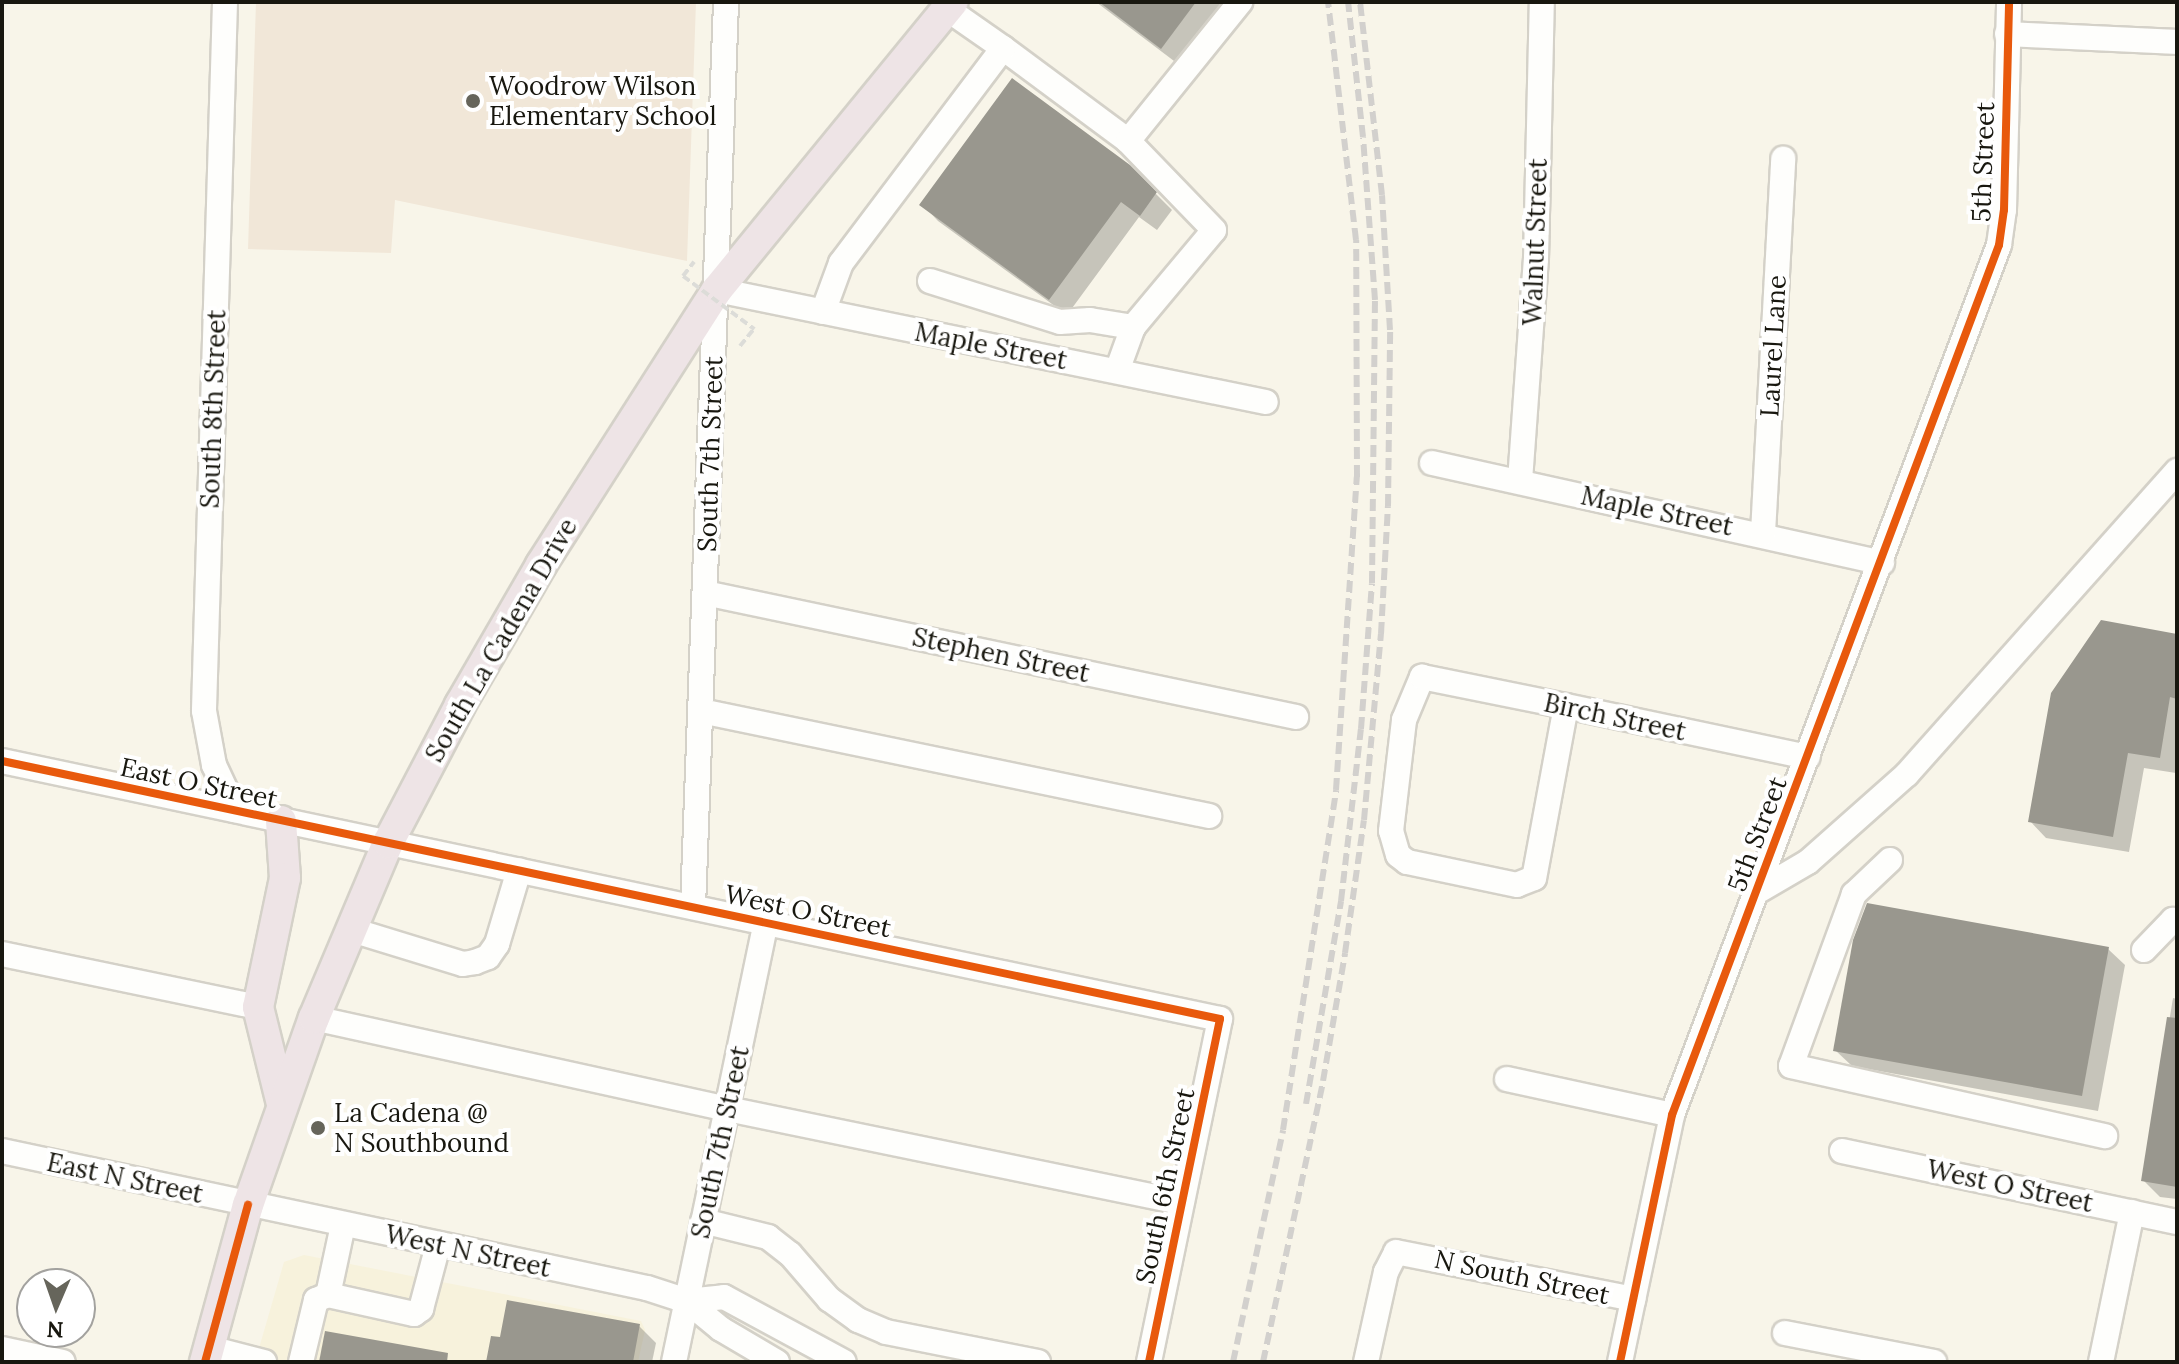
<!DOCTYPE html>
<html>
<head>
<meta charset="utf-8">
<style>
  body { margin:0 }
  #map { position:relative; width:2179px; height:1364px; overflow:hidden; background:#f8f5e9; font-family:Lora,serif }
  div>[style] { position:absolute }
  .built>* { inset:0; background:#f7f2dc }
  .education>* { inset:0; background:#f1e7d8 }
  .shadow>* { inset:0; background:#0003 }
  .building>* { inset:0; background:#99978e }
  .path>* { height:4px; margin-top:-2px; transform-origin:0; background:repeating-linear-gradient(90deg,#dcdcd8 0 8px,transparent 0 12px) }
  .roads { filter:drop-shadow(2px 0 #d4d1c8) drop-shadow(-2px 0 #d4d1c8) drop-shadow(0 2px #d4d1c8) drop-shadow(0 -2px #d4d1c8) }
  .minor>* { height:24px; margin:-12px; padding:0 12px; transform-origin:12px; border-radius:12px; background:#fefefc }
  .major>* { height:30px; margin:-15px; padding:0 15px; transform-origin:15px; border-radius:15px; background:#eee4e6 }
  .rail>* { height:6px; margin-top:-3px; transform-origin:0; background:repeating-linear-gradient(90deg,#d2d0cd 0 12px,transparent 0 18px) }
  .path-bridge>* { height:4px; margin-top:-2px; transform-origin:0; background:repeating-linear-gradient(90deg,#dcdcd8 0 8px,transparent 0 12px) }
  .cycleway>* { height:8px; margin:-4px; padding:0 4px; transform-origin:4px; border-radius:4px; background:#e8590c }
  .dots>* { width:22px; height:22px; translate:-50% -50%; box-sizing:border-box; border:4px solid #fff; border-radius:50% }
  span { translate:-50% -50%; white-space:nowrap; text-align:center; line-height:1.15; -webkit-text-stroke:8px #fff; paint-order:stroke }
  .poi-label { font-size:26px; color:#18170f }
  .left { translate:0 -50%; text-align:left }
  .street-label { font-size:26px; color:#18170f }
  .frame { position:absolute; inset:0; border:4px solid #18170f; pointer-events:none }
  .north { position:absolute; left:16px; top:1268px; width:80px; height:80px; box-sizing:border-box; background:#fff; border:2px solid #a3a29f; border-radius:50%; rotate:182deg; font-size:22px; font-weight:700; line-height:32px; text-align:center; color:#18170f }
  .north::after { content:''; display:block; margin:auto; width:28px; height:36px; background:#66655b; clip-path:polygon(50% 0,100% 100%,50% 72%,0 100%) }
</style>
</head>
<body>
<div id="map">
  <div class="built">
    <i style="clip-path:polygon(304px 1255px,641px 1321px,645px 1330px,638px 1362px,255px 1362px,284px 1262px)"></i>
  </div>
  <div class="education">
    <i style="clip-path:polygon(256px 2px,696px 2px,687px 261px,395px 200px,391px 253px,248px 249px)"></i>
  </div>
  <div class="shadow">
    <i style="clip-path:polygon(1096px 2px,1225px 2px,1178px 64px)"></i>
    <i style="clip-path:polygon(1129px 167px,1172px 210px,1157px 230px,1139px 217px,1067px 315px,938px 221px,922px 204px)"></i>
    <i style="clip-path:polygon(2177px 636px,2176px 773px,2144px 768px,2129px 852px,2046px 838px,2030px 821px)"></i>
    <i style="clip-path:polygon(2108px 949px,2125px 965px,2098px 1111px,1852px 1066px,1835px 1050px)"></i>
    <i style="clip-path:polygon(2173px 998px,2177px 999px,2177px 1199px,2160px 1197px,2143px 1180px)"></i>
    <i style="clip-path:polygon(639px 1326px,656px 1343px,652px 1362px,488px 1362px)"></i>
  </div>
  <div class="building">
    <i style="clip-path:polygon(1099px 2px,1196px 2px,1161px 49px)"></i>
    <i style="clip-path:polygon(1012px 78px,1130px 165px,1157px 192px,1140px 216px,1121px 202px,1049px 300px,919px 205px)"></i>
    <i style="clip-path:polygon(2101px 620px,2177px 634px,2177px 699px,2170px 697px,2160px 758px,2128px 753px,2113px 837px,2028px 822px,2051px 693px)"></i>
    <i style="clip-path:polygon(1867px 903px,2109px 947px,2082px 1096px,1833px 1051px,1853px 940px)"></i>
    <i style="clip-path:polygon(2167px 1017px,2177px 1018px,2177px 1187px,2141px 1181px)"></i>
    <i style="clip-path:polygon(507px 1300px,640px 1324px,633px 1362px,486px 1362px,491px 1336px,500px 1337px)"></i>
    <i style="clip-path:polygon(325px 1331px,448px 1353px,447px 1362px,319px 1362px)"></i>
  </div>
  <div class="path">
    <i style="left:683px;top:276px;width:18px;rotate:-52deg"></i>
    <i style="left:740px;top:346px;width:22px;rotate:-51deg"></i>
  </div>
  <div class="roads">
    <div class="minor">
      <i style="left:225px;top:2px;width:709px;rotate:91.7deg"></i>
      <i style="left:204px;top:711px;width:55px;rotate:79.5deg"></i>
      <i style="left:214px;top:765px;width:50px;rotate:65deg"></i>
      <i style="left:2007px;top:34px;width:170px;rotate:2.7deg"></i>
      <i style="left:1003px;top:48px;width:156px;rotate:36.6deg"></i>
      <i style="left:930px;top:281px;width:136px;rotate:17.5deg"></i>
      <i style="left:1060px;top:322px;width:30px;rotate:-4deg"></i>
      <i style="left:1090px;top:320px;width:44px;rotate:9.2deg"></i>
      <i style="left:717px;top:290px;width:560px;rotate:11.53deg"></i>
      <i style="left:823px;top:312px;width:52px;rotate:-69.8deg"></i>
      <i style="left:841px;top:263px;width:269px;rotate:-53deg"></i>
      <i style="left:1003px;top:48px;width:68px;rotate:-145.1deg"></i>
      <i style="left:1117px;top:371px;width:47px;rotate:-70deg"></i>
      <i style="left:1133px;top:327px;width:126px;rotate:-50.1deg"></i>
      <i style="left:1214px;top:230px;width:124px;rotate:-134deg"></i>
      <i style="left:1128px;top:141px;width:179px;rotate:-51.1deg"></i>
      <i style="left:1432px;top:463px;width:461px;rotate:12.5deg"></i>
      <i style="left:1520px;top:481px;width:223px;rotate:-85.9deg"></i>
      <i style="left:1536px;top:259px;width:257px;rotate:-88.7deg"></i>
      <i style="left:1763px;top:533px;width:375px;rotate:-86.9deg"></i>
      <i style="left:705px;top:593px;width:604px;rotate:11.85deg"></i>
      <i style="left:1566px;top:706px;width:175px;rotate:100.5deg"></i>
      <i style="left:1534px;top:878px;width:18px;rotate:158deg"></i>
      <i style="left:1517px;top:885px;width:112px;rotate:-168.2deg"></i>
      <i style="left:1407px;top:862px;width:11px;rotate:-142deg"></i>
      <i style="left:1398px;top:855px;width:25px;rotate:-106deg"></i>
      <i style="left:1391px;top:831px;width:112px;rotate:-83.3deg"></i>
      <i style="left:1404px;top:720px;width:47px;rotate:-67.3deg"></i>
      <i style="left:1422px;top:677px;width:147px;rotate:11.4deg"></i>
      <i style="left:1566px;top:706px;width:247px;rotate:11.9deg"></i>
      <i style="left:701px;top:711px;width:519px;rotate:11.68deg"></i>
      <i style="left:2px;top:761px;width:1245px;rotate:11.96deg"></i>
      <i style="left:1220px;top:1019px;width:350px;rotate:101.7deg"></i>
      <i style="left:1890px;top:860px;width:50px;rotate:136.6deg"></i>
      <i style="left:1854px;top:894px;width:183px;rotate:110.1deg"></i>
      <i style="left:1791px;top:1066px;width:322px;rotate:12.6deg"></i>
      <i style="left:1755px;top:893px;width:61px;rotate:-30.3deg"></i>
      <i style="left:1808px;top:862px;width:132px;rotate:-41.6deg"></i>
      <i style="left:1907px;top:774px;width:406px;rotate:-48.3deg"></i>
      <i style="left:693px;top:907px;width:906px;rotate:-87.91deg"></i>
      <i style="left:352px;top:930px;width:116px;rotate:17deg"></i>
      <i style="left:463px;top:964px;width:12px;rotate:-9deg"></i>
      <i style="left:475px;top:962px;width:14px;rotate:-21deg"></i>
      <i style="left:488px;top:957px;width:16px;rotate:-55deg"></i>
      <i style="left:497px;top:944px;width:77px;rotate:-73.4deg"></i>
      <i style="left:2144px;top:950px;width:42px;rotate:-46deg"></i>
      <i style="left:2173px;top:920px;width:4px"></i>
      <i style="left:2px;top:954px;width:261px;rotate:11.7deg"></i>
      <i style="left:314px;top:1018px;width:423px;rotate:12.4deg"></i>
      <i style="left:727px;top:1109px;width:464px;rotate:11.6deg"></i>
      <i style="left:1507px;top:1079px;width:169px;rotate:12.3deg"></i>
      <i style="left:2px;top:1151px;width:659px;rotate:11.99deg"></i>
      <i style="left:647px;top:1288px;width:42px;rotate:18deg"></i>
      <i style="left:687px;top:1301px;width:44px;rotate:39.5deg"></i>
      <i style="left:721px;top:1329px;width:65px;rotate:30.5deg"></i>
      <i style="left:1842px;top:1151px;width:342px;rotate:12deg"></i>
      <i style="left:703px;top:1221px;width:67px;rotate:13.8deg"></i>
      <i style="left:768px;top:1237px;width:28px;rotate:38deg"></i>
      <i style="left:790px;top:1254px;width:60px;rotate:49.1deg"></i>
      <i style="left:829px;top:1299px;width:36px;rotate:36deg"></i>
      <i style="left:858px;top:1320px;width:30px;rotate:23deg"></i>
      <i style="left:886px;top:1332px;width:155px;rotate:11.2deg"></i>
      <i style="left:328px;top:1295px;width:72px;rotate:-77.9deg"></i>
      <i style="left:687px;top:1301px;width:37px;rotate:-6deg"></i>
      <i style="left:724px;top:1297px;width:136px;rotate:28.4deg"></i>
      <i style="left:1785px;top:1333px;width:152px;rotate:11deg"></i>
      <i style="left:209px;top:1348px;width:57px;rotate:14.3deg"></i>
      <i style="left:2px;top:1349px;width:62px;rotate:12deg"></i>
      <i style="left:301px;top:1362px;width:64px;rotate:-76.4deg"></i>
      <i style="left:316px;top:1300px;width:13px;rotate:-23deg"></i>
      <i style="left:328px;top:1295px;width:88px;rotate:12.5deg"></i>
      <i style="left:414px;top:1314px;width:9px;rotate:-36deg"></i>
      <i style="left:421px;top:1309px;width:66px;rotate:-75.1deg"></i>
      <i style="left:674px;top:1362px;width:450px;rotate:-78.2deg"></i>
      <i style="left:1366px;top:1362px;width:92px;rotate:-77.5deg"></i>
      <i style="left:1386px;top:1272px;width:22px;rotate:-63deg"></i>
      <i style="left:1396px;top:1252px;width:242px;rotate:11.2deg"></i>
      <i style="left:1620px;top:1362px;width:252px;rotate:-78.1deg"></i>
      <i style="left:1672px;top:1115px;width:929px;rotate:-69.4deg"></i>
      <i style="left:1999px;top:245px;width:35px;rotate:-82deg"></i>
      <i style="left:2004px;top:210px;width:208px;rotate:-88.6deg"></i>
      <i style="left:2101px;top:1362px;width:153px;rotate:-78.3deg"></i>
    </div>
    <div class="major">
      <i style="left:281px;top:821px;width:57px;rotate:86deg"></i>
      <i style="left:285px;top:878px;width:132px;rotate:101.8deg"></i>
      <i style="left:258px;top:1007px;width:100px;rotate:76.1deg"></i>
      <i style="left:205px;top:1362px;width:163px;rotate:-74.7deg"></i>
      <i style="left:248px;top:1205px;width:198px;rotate:-70.6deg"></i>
      <i style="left:314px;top:1018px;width:190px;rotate:-67.1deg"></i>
      <i style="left:388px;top:843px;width:156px;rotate:-62.4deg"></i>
      <i style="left:460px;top:705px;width:162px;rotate:-59.9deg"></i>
      <i style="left:541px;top:565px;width:326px;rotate:-57.4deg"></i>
      <i style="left:717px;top:290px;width:372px;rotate:-50.7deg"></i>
    </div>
  </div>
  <div class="rail">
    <i style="left:1306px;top:1104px;width:206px;rotate:-80.2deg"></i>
    <i style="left:1341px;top:901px;width:173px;rotate:-83.4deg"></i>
    <i style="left:1361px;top:729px;width:146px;rotate:-85.7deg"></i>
    <i style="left:1372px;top:583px;width:283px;rotate:-89.4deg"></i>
    <i style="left:1375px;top:300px;width:163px;rotate:-94.2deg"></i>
    <i style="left:1363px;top:137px;width:136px;rotate:-96.3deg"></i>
    <i style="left:1233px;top:1362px;width:237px;rotate:-77.8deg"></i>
    <i style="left:1283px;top:1130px;width:344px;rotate:-81.1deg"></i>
    <i style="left:1336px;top:790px;width:314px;rotate:-86.2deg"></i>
    <i style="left:1357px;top:477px;width:237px;rotate:-90.2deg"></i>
    <i style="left:1356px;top:240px;width:240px;rotate:-96.7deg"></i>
    <i style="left:1263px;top:1362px;width:287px;rotate:-77.9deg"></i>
    <i style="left:1323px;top:1081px;width:130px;rotate:-80.2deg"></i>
    <i style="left:1345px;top:953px;width:134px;rotate:-81.9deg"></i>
    <i style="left:1364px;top:820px;width:187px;rotate:-84.8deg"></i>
    <i style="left:1381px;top:634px;width:128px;rotate:-86.9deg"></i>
    <i style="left:1388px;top:506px;width:176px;rotate:-89.3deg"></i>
    <i style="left:1390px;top:330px;width:135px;rotate:-93.4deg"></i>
    <i style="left:1382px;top:195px;width:194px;rotate:-96.5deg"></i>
  </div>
  <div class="path-bridge">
    <i style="left:683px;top:276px;width:89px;rotate:36.7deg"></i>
  </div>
  <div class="cycleway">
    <i style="left:2px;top:761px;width:1245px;rotate:11.96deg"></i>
    <i style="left:1220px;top:1019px;width:350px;rotate:101.7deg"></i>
    <i style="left:205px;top:1362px;width:163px;rotate:-74.7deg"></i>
    <i style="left:1620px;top:1362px;width:252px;rotate:-78.1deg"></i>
    <i style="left:1672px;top:1115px;width:929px;rotate:-69.4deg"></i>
    <i style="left:1999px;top:245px;width:35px;rotate:-82deg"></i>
    <i style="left:2004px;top:210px;width:208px;rotate:-88.6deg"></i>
  </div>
  <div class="dots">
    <i style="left:473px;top:101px;background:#66655b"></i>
    <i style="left:318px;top:1128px;background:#66655b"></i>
  </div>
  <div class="poi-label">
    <span class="left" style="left:489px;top:101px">Woodrow Wilson<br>Elementary School</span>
    <span class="left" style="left:334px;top:1128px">La Cadena @<br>N Southbound</span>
  </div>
  <div class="street-label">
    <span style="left:1983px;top:162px;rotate:-88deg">5th Street</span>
    <span style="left:1535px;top:242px;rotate:-88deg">Walnut Street</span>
    <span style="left:991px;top:346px;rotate:11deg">Maple Street</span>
    <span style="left:1773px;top:346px;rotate:-87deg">Laurel Lane</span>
    <span style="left:213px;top:409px;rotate:-88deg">South 8th Street</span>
    <span style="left:710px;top:454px;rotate:-88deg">South 7th Street</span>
    <span style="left:1657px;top:511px;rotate:12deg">Maple Street</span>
    <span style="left:501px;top:640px;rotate:-60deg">South La Cadena Drive</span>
    <span style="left:1001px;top:655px;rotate:12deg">Stephen Street</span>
    <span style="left:1615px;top:717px;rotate:12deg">Birch Street</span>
    <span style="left:199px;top:783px;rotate:12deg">East O Street</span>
    <span style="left:1757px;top:834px;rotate:-69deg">5th Street</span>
    <span style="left:808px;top:911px;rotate:12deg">West O Street</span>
    <span style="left:720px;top:1142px;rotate:-78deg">South 7th Street</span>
    <span style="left:125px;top:1178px;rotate:12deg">East N Street</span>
    <span style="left:1165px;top:1186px;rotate:-78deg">South 6th Street</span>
    <span style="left:2010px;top:1186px;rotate:12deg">West O Street</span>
    <span style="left:468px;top:1251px;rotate:12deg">West N Street</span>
    <span style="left:1522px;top:1277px;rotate:12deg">N South Street</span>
  </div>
  <div class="frame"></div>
  <div class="north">N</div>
</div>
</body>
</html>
